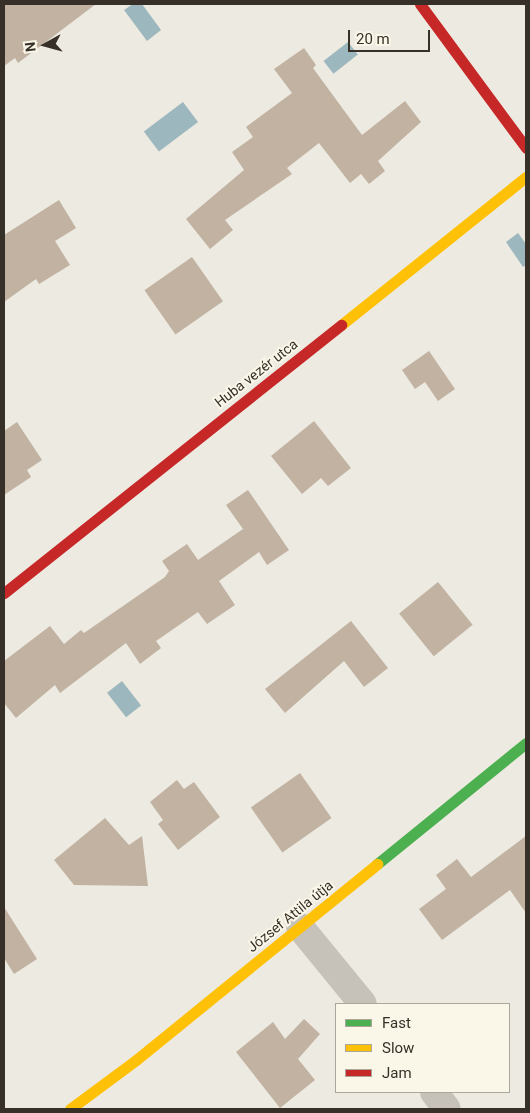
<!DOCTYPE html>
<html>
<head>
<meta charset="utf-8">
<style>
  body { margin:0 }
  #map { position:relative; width:530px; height:1113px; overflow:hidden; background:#edeae1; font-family:Roboto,sans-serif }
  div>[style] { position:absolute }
  .water>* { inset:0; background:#9cb7be; transform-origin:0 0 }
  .building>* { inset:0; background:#c1b2a2; transform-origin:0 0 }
  .street>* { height:28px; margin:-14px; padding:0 14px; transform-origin:14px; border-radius:14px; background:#c6c2b9 }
  .fast>* { height:11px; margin:-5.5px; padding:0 5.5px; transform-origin:5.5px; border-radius:5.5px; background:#4caf50 }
  .slow>* { height:11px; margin:-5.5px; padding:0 5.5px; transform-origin:5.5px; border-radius:5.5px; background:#ffc107 }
  .jam>* { height:11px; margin:-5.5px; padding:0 5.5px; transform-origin:5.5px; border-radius:5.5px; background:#c62828 }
  span { translate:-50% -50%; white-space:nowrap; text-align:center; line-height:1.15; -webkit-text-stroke:4px #faf6e8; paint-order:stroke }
  .street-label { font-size:14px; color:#373028 }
  .frame { position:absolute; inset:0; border:5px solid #373028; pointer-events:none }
  .legend { position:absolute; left:335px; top:1003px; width:175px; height:90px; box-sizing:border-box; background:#faf6e8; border:1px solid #aca79b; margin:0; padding:6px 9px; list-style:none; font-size:15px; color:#373028 }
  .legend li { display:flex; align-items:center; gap:10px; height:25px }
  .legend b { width:25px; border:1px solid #aca79b }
  .north { position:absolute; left:20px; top:20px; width:50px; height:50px; -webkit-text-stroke:4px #faf6e8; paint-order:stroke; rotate:263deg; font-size:14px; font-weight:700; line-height:20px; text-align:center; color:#373028 }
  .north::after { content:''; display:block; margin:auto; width:18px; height:22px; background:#373028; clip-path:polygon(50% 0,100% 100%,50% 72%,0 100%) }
  .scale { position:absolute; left:348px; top:30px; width:82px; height:22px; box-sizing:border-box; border:2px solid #373028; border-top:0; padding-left:6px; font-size:15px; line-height:18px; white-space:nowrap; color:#373028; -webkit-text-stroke:4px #faf6e8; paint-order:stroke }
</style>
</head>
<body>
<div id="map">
  <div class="water">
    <i style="clip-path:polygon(133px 4px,142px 4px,161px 30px,147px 41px,124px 10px)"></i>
    <i style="left:348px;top:42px;width:16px;height:31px;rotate:52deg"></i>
    <i style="left:183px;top:102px;width:25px;height:49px;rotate:53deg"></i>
    <i style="clip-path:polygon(518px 233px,526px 244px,526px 265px,523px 267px,506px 242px)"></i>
    <i style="left:122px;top:681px;width:31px;height:19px;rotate:52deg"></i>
  </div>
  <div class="building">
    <i style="clip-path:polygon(4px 4px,96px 4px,18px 63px,15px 58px,4px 66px)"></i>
    <i style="clip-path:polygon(304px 48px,316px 65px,313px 68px,362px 135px,405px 101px,421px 122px,378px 161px,385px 171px,369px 184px,361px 174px,350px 183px,319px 143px,287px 168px,292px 174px,225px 220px,233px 230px,210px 249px,186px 219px,244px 170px,232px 152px,253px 137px,246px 127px,292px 93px,274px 69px)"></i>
    <i style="clip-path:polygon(59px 200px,76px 228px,55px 241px,70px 265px,39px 284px,36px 279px,4px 302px,4px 235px)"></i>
    <i style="left:192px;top:257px;width:54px;height:58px;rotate:55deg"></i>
    <i style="clip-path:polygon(429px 351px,455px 389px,438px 401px,425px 382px,415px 389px,402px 370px)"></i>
    <i style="clip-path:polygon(314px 421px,351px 468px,328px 486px,321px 478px,302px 494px,271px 456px)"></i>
    <i style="clip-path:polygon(17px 422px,42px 460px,27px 470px,31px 477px,4px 495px,4px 431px)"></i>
    <i style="clip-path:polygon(248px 490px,289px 550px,267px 565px,259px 552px,219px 581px,235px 605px,207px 624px,198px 612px,156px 641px,161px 648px,140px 664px,126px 643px,60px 693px,55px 685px,16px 718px,4px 703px,4px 661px,50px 626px,64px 644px,81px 630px,84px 633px,165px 577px,169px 571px,162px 561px,187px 544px,198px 560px,243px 529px,226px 505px)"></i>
    <i style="left:438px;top:582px;width:55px;height:50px;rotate:51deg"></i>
    <i style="clip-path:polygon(351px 621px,388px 668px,364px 687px,344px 661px,285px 713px,265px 689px)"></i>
    <i style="left:300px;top:773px;width:55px;height:60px;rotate:55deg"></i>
    <i style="clip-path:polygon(177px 780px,184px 789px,194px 782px,220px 817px,178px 850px,158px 824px,163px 820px,150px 802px)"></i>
    <i style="clip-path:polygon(105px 818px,129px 845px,142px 836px,148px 886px,74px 885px,54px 860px)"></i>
    <i style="clip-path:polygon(526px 836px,526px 913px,510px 890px,442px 940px,419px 909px,446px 889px,436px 875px,457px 859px,471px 877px)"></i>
    <i style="clip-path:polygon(4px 907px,37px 959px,14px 974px,4px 958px)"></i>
    <i style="clip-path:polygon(304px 1019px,320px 1034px,298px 1059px,315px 1080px,280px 1108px,236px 1052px,273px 1022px,285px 1039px)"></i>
  </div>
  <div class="street">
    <i style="left:300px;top:927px;width:99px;rotate:50.7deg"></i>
    <i style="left:434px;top:1092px;width:21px;rotate:53deg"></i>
  </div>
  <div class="fast">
    <i style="left:377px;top:864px;width:192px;rotate:-39.1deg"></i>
  </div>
  <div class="slow">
    <i style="left:341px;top:325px;width:237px;rotate:-38.7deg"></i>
    <i style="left:70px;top:1109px;width:82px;rotate:-36.6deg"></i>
    <i style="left:136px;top:1060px;width:311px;rotate:-39.1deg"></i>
  </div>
  <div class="jam">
    <i style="left:420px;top:4px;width:179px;rotate:53.6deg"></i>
    <i style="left:4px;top:593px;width:431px;rotate:-38.5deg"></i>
  </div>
  <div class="street-label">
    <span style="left:256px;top:373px;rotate:-38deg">Huba vezér utca</span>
    <span style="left:290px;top:916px;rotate:-39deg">József Attila útja</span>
  </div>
  <div class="frame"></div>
  <ul class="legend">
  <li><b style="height:6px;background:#4caf50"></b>Fast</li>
  <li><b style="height:6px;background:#ffc107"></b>Slow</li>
  <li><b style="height:6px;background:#c62828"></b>Jam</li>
  </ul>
  <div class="north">N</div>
  <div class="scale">20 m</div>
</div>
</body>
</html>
